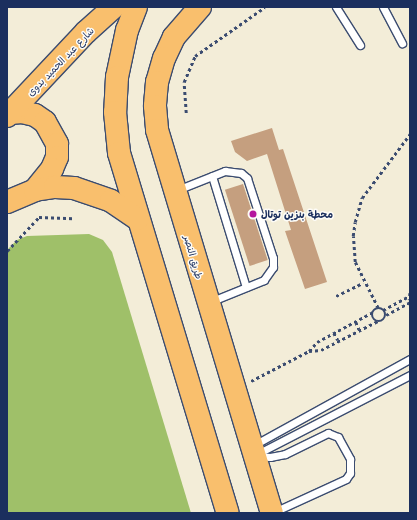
<!DOCTYPE html>
<html>
<head>
<meta charset="utf-8">
<style>
  body { margin:0 }
  #map { position:relative; width:417px; height:520px; overflow:hidden; background:#f3edd8; font-family:"Playpen Sans","Playpen Sans Arabic",sans-serif }
  div>[style] { position:absolute }
  .green>* { inset:0; background:#9fc069 }
  .building>* { inset:0; background:#c59f7f; transform-origin:0 0 }
  .path>* { height:2.5px; margin-top:-1.25px; transform-origin:0; background:repeating-linear-gradient(90deg,#3b4c70 0 3px,transparent 0 6px) }
  .path>.ring { margin:-1.25px; padding:0; box-sizing:content-box; background:none; border:2.5px solid #3b4c70; border-radius:50% }
  .roads { filter:drop-shadow(1px 0 #3b4c70) drop-shadow(-1px 0 #3b4c70) drop-shadow(0 1px #3b4c70) drop-shadow(0 -1px #3b4c70) }
  .service>* { height:7px; margin:-3.5px; padding:0 3.5px; transform-origin:3.5px; border-radius:3.5px; background:#fff }
  .primary>* { height:22px; margin:-11px; padding:0 11px; transform-origin:11px; border-radius:11px; background:#f9bf6d }
  .dots>* { width:11px; height:11px; translate:-50% -50%; box-sizing:border-box; border:2px solid #fdfcf7; border-radius:50% }
  span { translate:-50% -50%; white-space:nowrap; text-align:center; line-height:1.15; -webkit-text-stroke:3px #fdfcf7; paint-order:stroke }
  .street-label { font-size:10px; color:#1b2f5e }
  .poi-label { font-size:10px; color:#1b2f5e; font-weight:700 }
  .left { translate:0 -50%; text-align:left }
  .frame { position:absolute; inset:0; border:8px solid #1b2f5e; pointer-events:none }
</style>
</head>
<body>
<div id="map">
  <div class="green">
    <i style="clip-path:polygon(89px 234px,103px 240px,112px 252px,191px 513px,7px 513px,7px 250px,17px 240px,27px 236px)"></i>
  </div>
  <div class="building">
    <i style="clip-path:polygon(272px 128px,279px 150px,283px 149px,327px 282px,305px 289px,285px 231px,291px 230px,267px 154px,247px 161px,235px 152px,231px 141px)"></i>
    <i style="left:243px;top:184px;width:80px;height:19px;rotate:72deg"></i>
  </div>
  <div class="path">
    <i style="left:186px;top:113px;width:31px;rotate:-94deg"></i>
    <i style="left:184px;top:82px;width:28px;rotate:-67deg"></i>
    <i style="left:195px;top:56px;width:85px;rotate:-35deg"></i>
    <i style="left:7px;top:251px;width:47px;rotate:-46.7deg"></i>
    <i style="left:39px;top:217px;width:34px;rotate:2deg"></i>
    <i style="left:410px;top:293px;width:7px;rotate:90deg"></i>
    <i style="left:336px;top:296px;width:30px;rotate:-26deg"></i>
    <i style="left:378px;top:308px;width:51px;rotate:-116.6deg"></i>
    <i style="left:355px;top:262px;width:26px;rotate:-94deg"></i>
    <i style="left:353px;top:236px;width:14px;rotate:-82deg"></i>
    <i style="left:355px;top:222px;width:25px;rotate:-74deg"></i>
    <i style="left:362px;top:198px;width:80px;rotate:-53.1deg"></i>
    <i class="ring" style="left:372px;top:308px;width:11.5px;height:11.5px"></i>
    <i style="left:383px;top:310px;width:30px;rotate:-28deg"></i>
    <i style="left:386px;top:315px;width:27px;rotate:-28deg"></i>
    <i style="left:356px;top:322px;width:8px;rotate:67deg"></i>
    <i style="left:334px;top:333px;width:8px;rotate:60deg"></i>
    <i style="left:309px;top:351px;width:12px;rotate:-5deg"></i>
    <i style="left:321px;top:350px;width:64px;rotate:-27deg"></i>
    <i style="left:251px;top:381px;width:65px;rotate:-27.3deg"></i>
    <i style="left:309px;top:351px;width:12px;rotate:-48deg"></i>
    <i style="left:317px;top:342px;width:64px;rotate:-28.2deg"></i>
  </div>
  <div class="roads">
    <div class="service">
      <i style="left:336px;top:7px;width:45px;rotate:57.7deg"></i>
      <i style="left:383px;top:7px;width:41px;rotate:62.2deg"></i>
      <i style="left:212px;top:176px;width:116px;rotate:73deg"></i>
      <i style="left:177px;top:190px;width:52px;rotate:-21.6deg"></i>
      <i style="left:225px;top:171px;width:16px;rotate:7deg"></i>
      <i style="left:241px;top:173px;width:8px;rotate:40deg"></i>
      <i style="left:247px;top:178px;width:84px;rotate:72deg"></i>
      <i style="left:273px;top:258px;width:9px;rotate:90deg"></i>
      <i style="left:273px;top:267px;width:16px;rotate:125deg"></i>
      <i style="left:264px;top:280px;width:56px;rotate:158deg"></i>
      <i style="left:254px;top:445px;width:178px;rotate:-28.9deg"></i>
      <i style="left:257px;top:454px;width:172px;rotate:-27.3deg"></i>
      <i style="left:258px;top:456px;width:12px;rotate:5deg"></i>
      <i style="left:270px;top:457px;width:15px;rotate:-11deg"></i>
      <i style="left:285px;top:454px;width:48px;rotate:-26deg"></i>
      <i style="left:328px;top:433px;width:11px;rotate:22deg"></i>
      <i style="left:338px;top:437px;width:25px;rotate:61deg"></i>
      <i style="left:350px;top:459px;width:14px;rotate:90deg"></i>
      <i style="left:350px;top:473px;width:7px;rotate:124deg"></i>
      <i style="left:346px;top:479px;width:79px;rotate:155.4deg"></i>
    </div>
    <div class="primary">
      <i style="left:136px;top:7px;width:25px;rotate:111deg"></i>
      <i style="left:127px;top:30px;width:48px;rotate:102deg"></i>
      <i style="left:117px;top:77px;width:35px;rotate:93deg"></i>
      <i style="left:115px;top:112px;width:41px;rotate:84.4deg"></i>
      <i style="left:119px;top:153px;width:376px;rotate:73.2deg"></i>
      <i style="left:200px;top:7px;width:40px;rotate:131deg"></i>
      <i style="left:174px;top:37px;width:23px;rotate:115deg"></i>
      <i style="left:164px;top:58px;width:25px;rotate:106deg"></i>
      <i style="left:157px;top:82px;width:24px;rotate:95deg"></i>
      <i style="left:155px;top:106px;width:24px;rotate:85deg"></i>
      <i style="left:157px;top:130px;width:400px;rotate:73.3deg"></i>
      <i style="left:10px;top:113px;width:12px;rotate:-5deg"></i>
      <i style="left:22px;top:112px;width:13px;rotate:13deg"></i>
      <i style="left:35px;top:115px;width:12px;rotate:35deg"></i>
      <i style="left:45px;top:122px;width:25px;rotate:61deg"></i>
      <i style="left:57px;top:144px;width:13px;rotate:90deg"></i>
      <i style="left:57px;top:157px;width:13px;rotate:113deg"></i>
      <i style="left:52px;top:169px;width:27px;rotate:129deg"></i>
      <i style="left:7px;top:116px;width:115px;rotate:-46.8deg"></i>
      <i style="left:86px;top:32px;width:38px;rotate:-42deg"></i>
      <i style="left:7px;top:202px;width:30px;rotate:-23deg"></i>
      <i style="left:35px;top:190px;width:20px;rotate:-9deg"></i>
      <i style="left:55px;top:187px;width:19px;rotate:3deg"></i>
      <i style="left:74px;top:188px;width:39px;rotate:19deg"></i>
      <i style="left:111px;top:201px;width:32px;rotate:34deg"></i>
    </div>
  </div>
  <div class="dots">
    <i style="left:253px;top:214px;background:#b5179e"></i>
  </div>
  <div class="street-label">
    <span style="left:60px;top:61px;rotate:-46deg">شارع عبد الحميد بدوى</span>
    <span style="left:194px;top:257px;rotate:74deg">طريق النصر</span>
  </div>
  <div class="poi-label">
    <span class="left" style="left:261px;top:214px">محطة بنزين توتال</span>
  </div>
  <div class="frame"></div>
</div>
</body>
</html>
